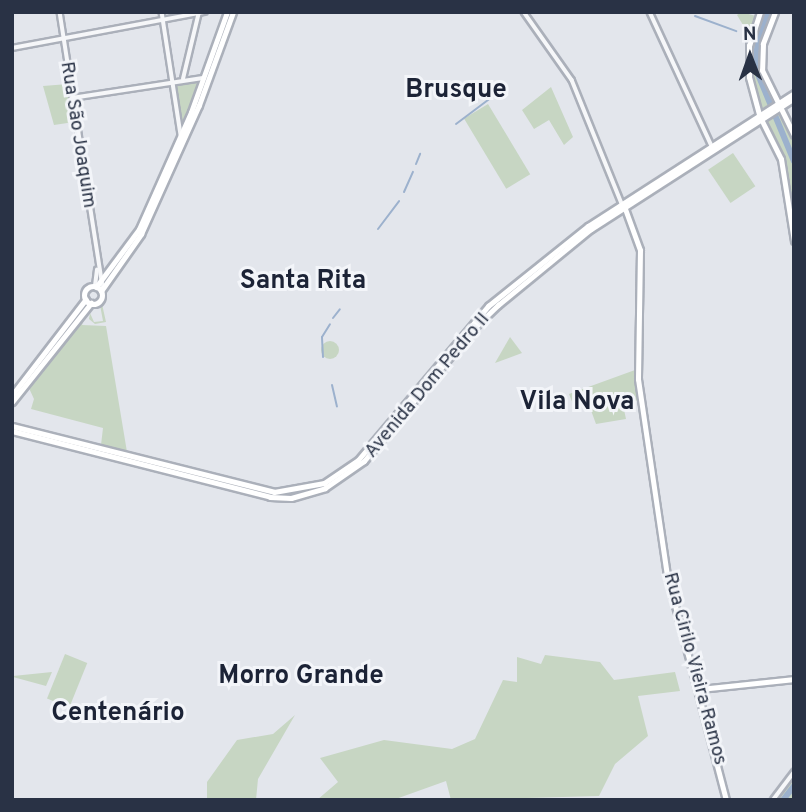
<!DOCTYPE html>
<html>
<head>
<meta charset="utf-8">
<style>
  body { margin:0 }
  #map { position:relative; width:806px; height:812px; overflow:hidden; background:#e3e6ec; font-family:Overpass,sans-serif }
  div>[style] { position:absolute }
  .green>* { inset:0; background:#c7d6c3; transform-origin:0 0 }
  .round { border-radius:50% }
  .stream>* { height:2px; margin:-1px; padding:0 1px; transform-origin:1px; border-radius:1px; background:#9cb1cd }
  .river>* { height:6px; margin:-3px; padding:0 3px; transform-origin:3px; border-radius:3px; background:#9cb1cd }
  .roads { filter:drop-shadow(2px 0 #abb0ba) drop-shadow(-2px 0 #abb0ba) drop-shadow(0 2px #abb0ba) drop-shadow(0 -2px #abb0ba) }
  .minor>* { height:3.5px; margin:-1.75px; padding:0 1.75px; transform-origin:1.75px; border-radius:1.75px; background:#f6f7f9 }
  .major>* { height:5px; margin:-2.5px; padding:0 2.5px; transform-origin:2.5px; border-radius:2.5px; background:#fff }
  .major>.ring { margin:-2.5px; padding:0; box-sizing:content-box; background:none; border:5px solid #fff; border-radius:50% }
  span { translate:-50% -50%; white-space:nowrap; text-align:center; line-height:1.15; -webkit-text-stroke:6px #f3f5f9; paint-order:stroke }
  .street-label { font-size:19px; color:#293245 }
  .district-label { font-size:26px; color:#1c2336; font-weight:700 }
  .frame { position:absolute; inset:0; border:14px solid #293245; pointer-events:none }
  .north { position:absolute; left:715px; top:21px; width:70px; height:70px; -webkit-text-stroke:5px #f3f5f9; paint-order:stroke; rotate:359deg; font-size:19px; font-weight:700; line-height:28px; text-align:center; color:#293245 }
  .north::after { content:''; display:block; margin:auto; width:24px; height:32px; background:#293245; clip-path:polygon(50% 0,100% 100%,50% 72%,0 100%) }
</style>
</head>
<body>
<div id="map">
  <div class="green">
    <i style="clip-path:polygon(741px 12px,756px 16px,749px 35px,737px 15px)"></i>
    <i style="clip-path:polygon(762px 12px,772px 12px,759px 66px,772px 102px,762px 109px,753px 88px,749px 50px)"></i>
    <i style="clip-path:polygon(200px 81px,193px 102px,182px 126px,176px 83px)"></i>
    <i style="clip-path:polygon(68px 84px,74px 122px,54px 125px,43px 86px)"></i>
    <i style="clip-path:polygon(551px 87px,573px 137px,564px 145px,549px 120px,534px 129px,522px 110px)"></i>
    <i style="left:488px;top:104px;width:82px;height:28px;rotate:59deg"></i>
    <i style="clip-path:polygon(777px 110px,794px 144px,794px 218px,784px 160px,765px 121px)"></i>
    <i style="left:733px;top:153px;width:40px;height:30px;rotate:56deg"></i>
    <i style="clip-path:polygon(102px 304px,106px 322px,95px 324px,89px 319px,90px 313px,94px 322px,103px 321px,100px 305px,87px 311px,82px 325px,106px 326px,127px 452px,101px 445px,103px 428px,31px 409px,34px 399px,28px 386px,88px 308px)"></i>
    <i style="clip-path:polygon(510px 337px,522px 353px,495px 363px)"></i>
    <i class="round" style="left:321px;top:341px;width:18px;height:18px"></i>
    <i style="clip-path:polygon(635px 370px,638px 400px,623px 405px,626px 419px,596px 424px,589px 405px,575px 409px,569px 394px)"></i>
    <i style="left:65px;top:654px;width:24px;height:48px;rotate:22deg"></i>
    <i style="clip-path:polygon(545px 655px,600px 662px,614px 680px,675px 672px,680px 691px,638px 696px,648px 736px,615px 764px,599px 796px,451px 800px,446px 781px,393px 800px,317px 800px,338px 782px,320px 758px,384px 740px,452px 749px,475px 739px,503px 680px,517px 682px,517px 657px,541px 664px)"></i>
    <i style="clip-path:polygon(52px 672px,46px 686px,13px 677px,13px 676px)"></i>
    <i style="clip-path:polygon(295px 715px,258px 779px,256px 800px,207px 800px,207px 782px,237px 740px,273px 734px)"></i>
    <i style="clip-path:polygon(794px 776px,792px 800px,776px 800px,782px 791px)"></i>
  </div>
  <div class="stream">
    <i style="left:684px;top:12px;width:3px;rotate:18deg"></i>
    <i style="left:695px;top:16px;width:44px;rotate:20.1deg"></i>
    <i style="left:755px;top:40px;width:3px;rotate:18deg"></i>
    <i style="left:456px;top:124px;width:50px;rotate:-36.9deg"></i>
    <i style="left:416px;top:164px;width:11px;rotate:-68deg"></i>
    <i style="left:404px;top:192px;width:22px;rotate:-66deg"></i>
    <i style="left:378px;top:229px;width:35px;rotate:-53deg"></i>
    <i style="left:333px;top:318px;width:11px;rotate:-52deg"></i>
    <i style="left:323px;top:357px;width:20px;rotate:-93deg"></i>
    <i style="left:322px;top:337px;width:15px;rotate:-58deg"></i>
    <i style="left:332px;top:385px;width:22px;rotate:77deg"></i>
  </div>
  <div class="river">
    <i style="left:768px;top:12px;width:31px;rotate:109deg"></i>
    <i style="left:758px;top:41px;width:26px;rotate:97deg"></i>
    <i style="left:755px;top:67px;width:102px;rotate:67.5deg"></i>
    <i style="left:783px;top:800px;width:18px;rotate:-52deg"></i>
  </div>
  <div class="roads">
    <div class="minor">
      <i style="left:60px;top:12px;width:278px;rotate:81.1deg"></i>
      <i style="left:162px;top:12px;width:124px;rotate:81.2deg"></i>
      <i style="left:524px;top:12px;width:83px;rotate:54.8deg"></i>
      <i style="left:572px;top:80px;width:134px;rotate:68deg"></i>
      <i style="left:650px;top:12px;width:148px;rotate:65.2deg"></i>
      <i style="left:12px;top:48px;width:196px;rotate:-10.6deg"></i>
      <i style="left:183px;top:79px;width:69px;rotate:-76.6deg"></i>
      <i style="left:72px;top:98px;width:132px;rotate:-8.7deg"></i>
      <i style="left:95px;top:286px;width:16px;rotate:-83deg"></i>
      <i style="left:773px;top:800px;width:35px;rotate:-53deg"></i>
    </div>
    <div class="major">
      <i style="left:760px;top:12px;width:35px;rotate:108deg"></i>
      <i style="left:749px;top:45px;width:32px;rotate:90deg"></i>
      <i style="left:749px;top:77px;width:39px;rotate:75deg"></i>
      <i style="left:759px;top:115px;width:49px;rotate:63.4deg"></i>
      <i style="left:781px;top:159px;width:83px;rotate:81deg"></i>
      <i style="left:775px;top:12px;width:34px;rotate:111deg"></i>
      <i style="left:763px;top:44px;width:26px;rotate:92deg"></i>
      <i style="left:762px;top:70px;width:72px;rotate:63.8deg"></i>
      <i style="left:624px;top:206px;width:47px;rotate:70deg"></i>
      <i style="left:640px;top:250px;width:129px;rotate:90.9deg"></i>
      <i style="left:638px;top:379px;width:198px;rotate:81.6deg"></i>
      <i style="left:667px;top:575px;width:233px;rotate:75.3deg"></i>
      <i class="ring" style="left:84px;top:286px;width:13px;height:13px"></i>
      <i style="left:96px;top:287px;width:72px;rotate:-53.4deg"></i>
      <i style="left:139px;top:229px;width:128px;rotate:-66deg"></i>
      <i style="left:191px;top:112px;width:106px;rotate:-70.2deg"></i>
      <i style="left:101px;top:291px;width:70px;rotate:-54.9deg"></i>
      <i style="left:141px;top:234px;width:141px;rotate:-65.8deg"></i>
      <i style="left:199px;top:105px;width:99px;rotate:-69.9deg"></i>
      <i style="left:12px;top:395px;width:121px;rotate:-52.4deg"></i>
      <i style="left:12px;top:402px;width:127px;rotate:-51.4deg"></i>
      <i style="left:12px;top:426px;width:270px;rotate:14.1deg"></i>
      <i style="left:274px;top:492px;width:51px;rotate:-10.2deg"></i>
      <i style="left:324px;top:483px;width:41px;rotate:-34.1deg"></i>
      <i style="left:358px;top:460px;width:202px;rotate:-49.8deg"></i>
      <i style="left:488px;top:306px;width:128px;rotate:-38.7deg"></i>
      <i style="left:588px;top:226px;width:245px;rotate:-32.8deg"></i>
      <i style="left:12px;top:431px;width:266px;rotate:14.3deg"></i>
      <i style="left:270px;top:497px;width:21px;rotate:3deg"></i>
      <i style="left:291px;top:498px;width:35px;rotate:-16deg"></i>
      <i style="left:325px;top:488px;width:47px;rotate:-34.7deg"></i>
      <i style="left:364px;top:461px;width:171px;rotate:-50.5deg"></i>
      <i style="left:473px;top:329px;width:35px;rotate:-44deg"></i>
      <i style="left:498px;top:305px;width:120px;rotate:-39.3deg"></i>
      <i style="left:591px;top:229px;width:242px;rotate:-32.8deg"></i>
      <i style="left:700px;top:689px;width:95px;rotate:-6.1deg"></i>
    </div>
  </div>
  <div class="street-label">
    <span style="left:77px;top:135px;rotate:81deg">Rua São Joaquim</span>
    <span style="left:428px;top:386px;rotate:-50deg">Avenida Dom Pedro II</span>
    <span style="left:694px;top:669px;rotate:75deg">Rua Cirilo Vieira Ramos</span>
  </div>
  <div class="district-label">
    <span style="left:456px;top:91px">Brusque</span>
    <span style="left:303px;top:282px">Santa Rita</span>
    <span style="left:577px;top:403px">Vila Nova</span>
    <span style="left:301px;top:677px">Morro Grande</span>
    <span style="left:118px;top:714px">Centenário</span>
  </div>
  <div class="frame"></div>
  <div class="north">N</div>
</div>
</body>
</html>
